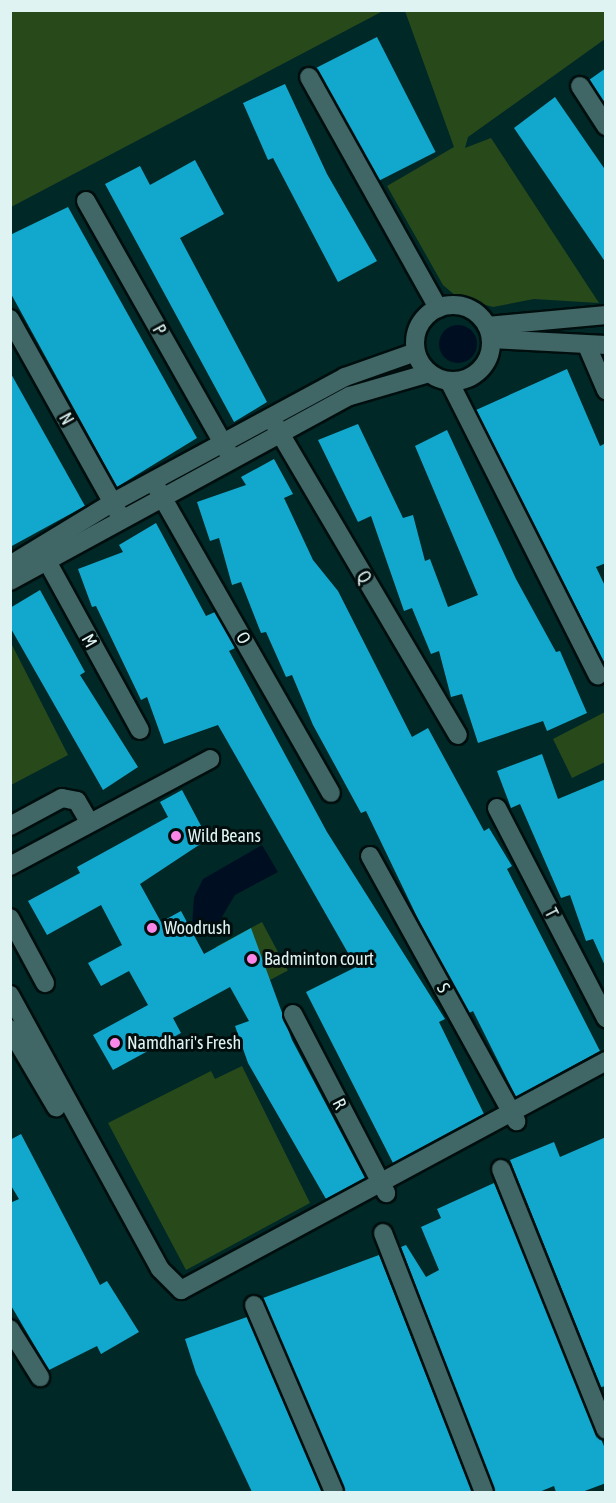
<!DOCTYPE html>
<html>
<head>
<meta charset="utf-8">
<style>
  body { margin:0 }
  #map { position:relative; width:616px; height:1503px; overflow:hidden; background:#002827; font-family:"Asap Condensed",sans-serif }
  div>[style] { position:absolute }
  .green>* { inset:0; background:#284a1b; transform-origin:0 0 }
  .water>* { inset:0; background:#000e21 }
  .round { border-radius:50% }
  .building>* { inset:0; background:#12a8cd; transform-origin:0 0 }
  .roads { filter:drop-shadow(2px 0 #000e0e) drop-shadow(-2px 0 #000e0e) drop-shadow(0 2px #000e0e) drop-shadow(0 -2px #000e0e) }
  .minor>* { height:18px; margin:-9px; padding:0 9px; transform-origin:9px; border-radius:9px; background:#406665 }
  .minor>.ring { margin:-9px; padding:0; box-sizing:content-box; background:none; border:18px solid #406665; border-radius:50% }
  .dots>* { width:16px; height:16px; translate:-50% -50%; box-sizing:border-box; border:3px solid #020e0d; border-radius:50% }
  span { translate:-50% -50%; white-space:nowrap; text-align:center; line-height:1.15; -webkit-text-stroke:6px #020e0d; paint-order:stroke }
  .street-label { font-size:18px; color:#dff3f2 }
  .poi-label { font-size:18px; color:#dff3f2 }
  .left { translate:0 -50%; text-align:left }
  .frame { position:absolute; inset:0; border:12px solid #dff3f2; pointer-events:none }
</style>
</head>
<body>
<div id="map">
  <div class="green">
    <i style="clip-path:polygon(11px 10px,383px 10px,383px 11px,11px 207px)"></i>
    <i style="clip-path:polygon(405px 11px,605px 11px,605px 39px,468px 137px,465px 148px,491px 138px,599px 303px,534px 299px,493px 307px,457px 297px,443px 285px,387px 186px,454px 147px)"></i>
    <i style="clip-path:polygon(10px 641px,68px 755px,11px 785px,10px 785px)"></i>
    <i style="clip-path:polygon(605px 712px,605px 762px,572px 778px,553px 739px)"></i>
    <i style="left:262px;top:922px;width:55px;height:52px;rotate:62deg"></i>
    <i style="clip-path:polygon(242px 1066px,310px 1203px,186px 1270px,108px 1123px,211px 1071px,215px 1079px)"></i>
  </div>
  <div class="water">
    <i class="round" style="left:439px;top:325px;width:38px;height:38px"></i>
    <i style="clip-path:polygon(262px 845px,278px 872px,235px 895px,219px 922px,192px 927px,194px 897px,203px 879px)"></i>
  </div>
  <div class="building">
    <i style="left:377px;top:37px;width:129px;height:68px;rotate:63deg"></i>
    <i style="clip-path:polygon(606px 68px,606px 105px,589px 80px)"></i>
    <i style="clip-path:polygon(285px 84px,327px 174px,377px 261px,338px 282px,273px 158px,268px 160px,243px 103px)"></i>
    <i style="clip-path:polygon(555px 97px,606px 171px,606px 263px,514px 128px)"></i>
    <i style="clip-path:polygon(195px 160px,224px 214px,180px 238px,267px 402px,234px 422px,105px 184px,140px 166px,150px 185px)"></i>
    <i style="clip-path:polygon(68px 207px,197px 438px,117px 487px,10px 292px,10px 235px)"></i>
    <i style="clip-path:polygon(567px 369px,600px 446px,606px 443px,606px 563px,596px 567px,606px 588px,606px 666px,476px 410px)"></i>
    <i style="clip-path:polygon(10px 372px,85px 506px,10px 547px)"></i>
    <i style="clip-path:polygon(358px 424px,403px 518px,413px 515px,425px 561px,430px 559px,448px 607px,478px 595px,415px 446px,447px 430px,516px 579px,556px 652px,560px 651px,587px 713px,547px 731px,543px 721px,478px 743px,462px 694px,451px 697px,439px 651px,431px 654px,412px 608px,404px 611px,371px 516px,358px 522px,318px 440px)"></i>
    <i style="clip-path:polygon(274px 459px,293px 494px,284px 498px,313px 560px,338px 591px,412px 737px,428px 728px,484px 831px,489px 828px,512px 866px,507px 869px,600px 1051px,516px 1097px,473px 1011px,469px 1013px,419px 921px,366px 811px,361px 813px,313px 725px,292px 675px,286px 677px,266px 632px,261px 633px,241px 582px,232px 585px,219px 538px,210px 541px,197px 502px,246px 485px,241px 477px)"></i>
    <i style="clip-path:polygon(156px 523px,206px 616px,215px 612px,231px 640px,235px 648px,229px 651px,327px 832px,445px 1019px,439px 1022px,484px 1114px,393px 1163px,306px 992px,356px 967px,218px 725px,164px 744px,147px 697px,141px 700px,96px 606px,92px 607px,78px 569px,123px 552px,119px 545px)"></i>
    <i style="clip-path:polygon(40px 590px,85px 672px,80px 675px,138px 767px,103px 790px,10px 627px,10px 608px)"></i>
    <i style="clip-path:polygon(542px 754px,558px 799px,606px 779px,606px 968px,593px 939px,586px 941px,570px 895px,561px 898px,520px 804px,511px 808px,497px 771px)"></i>
    <i style="clip-path:polygon(182px 790px,208px 839px,140px 884px,161px 922px,181px 911px,204px 954px,251px 928px,292px 1040px,365px 1178px,326px 1199px,248px 1063px,235px 1026px,249px 1021px,230px 987px,173px 1018px,181px 1033px,113px 1070px,93px 1035px,148px 1005px,129px 971px,101px 986px,88px 963px,122px 945px,101px 905px,47px 935px,28px 901px,80px 873px,77px 867px,168px 817px,160px 802px)"></i>
    <i style="clip-path:polygon(21px 1134px,100px 1285px,107px 1281px,139px 1332px,101px 1354px,97px 1346px,49px 1370px,10px 1304px,10px 1203px,19px 1199px,10px 1184px,10px 1140px)"></i>
    <i style="clip-path:polygon(606px 1137px,606px 1386px,601px 1387px,510px 1160px,554px 1142px,560px 1157px)"></i>
    <i style="clip-path:polygon(494px 1183px,606px 1451px,606px 1483px,582px 1492px,556px 1492px,554px 1486px,539px 1492px,495px 1492px,401px 1247px,406px 1245px,426px 1277px,439px 1270px,421px 1227px,441px 1218px,437px 1209px)"></i>
    <i style="clip-path:polygon(379px 1255px,472px 1492px,345px 1492px,263px 1298px)"></i>
    <i style="clip-path:polygon(247px 1317px,322px 1492px,252px 1492px,196px 1373px,185px 1339px)"></i>
  </div>
  <div class="roads">
    <div class="minor">
      <i style="left:309px;top:77px;width:265px;rotate:60.8deg"></i>
      <i style="left:580px;top:86px;width:48px;rotate:57deg"></i>
      <i style="left:86px;top:201px;width:291px;rotate:60.5deg"></i>
      <i class="ring" style="left:415px;top:305px;width:58px;height:58px"></i>
      <i style="left:10px;top:319px;width:221px;rotate:60.8deg"></i>
      <i style="left:487px;top:326px;width:120px;rotate:-5.3deg"></i>
      <i style="left:491px;top:339px;width:115px;rotate:3deg"></i>
      <i style="left:588px;top:348px;width:46px;rotate:66.8deg"></i>
      <i style="left:449px;top:381px;width:330px;rotate:63.2deg"></i>
      <i style="left:274px;top:423px;width:362px;rotate:59.5deg"></i>
      <i style="left:157px;top:488px;width:351px;rotate:60.3deg"></i>
      <i style="left:42px;top:552px;width:203px;rotate:61.2deg"></i>
      <i style="left:10px;top:565px;width:119px;rotate:-31.3deg"></i>
      <i style="left:112px;top:503px;width:265px;rotate:-28.4deg"></i>
      <i style="left:345px;top:377px;width:75px;rotate:-19.4deg"></i>
      <i style="left:10px;top:581px;width:387px;rotate:-28.6deg"></i>
      <i style="left:350px;top:396px;width:82px;rotate:-16.2deg"></i>
      <i style="left:497px;top:808px;width:237px;rotate:62.6deg"></i>
      <i style="left:10px;top:826px;width:59px;rotate:-28.3deg"></i>
      <i style="left:62px;top:798px;width:15px;rotate:11deg"></i>
      <i style="left:77px;top:801px;width:24px;rotate:60deg"></i>
      <i style="left:370px;top:856px;width:303px;rotate:61.1deg"></i>
      <i style="left:10px;top:866px;width:227px;rotate:-28.1deg"></i>
      <i style="left:10px;top:918px;width:74px;rotate:61.7deg"></i>
      <i style="left:10px;top:995px;width:312px;rotate:61.3deg"></i>
      <i style="left:160px;top:1269px;width:30px;rotate:45deg"></i>
      <i style="left:181px;top:1290px;width:483px;rotate:-28.3deg"></i>
      <i style="left:293px;top:1014px;width:202px;rotate:62.5deg"></i>
      <i style="left:10px;top:1029px;width:91px;rotate:59.5deg"></i>
      <i style="left:501px;top:1169px;width:281px;rotate:68.1deg"></i>
      <i style="left:383px;top:1233px;width:278px;rotate:68.7deg"></i>
      <i style="left:254px;top:1305px;width:203px;rotate:66.8deg"></i>
      <i style="left:10px;top:1329px;width:57px;rotate:58deg"></i>
    </div>
  </div>
  <div class="dots">
    <i style="left:176px;top:836px;background:#fa87e7"></i>
    <i style="left:152px;top:928px;background:#fa87e7"></i>
    <i style="left:252px;top:959px;background:#fa87e7"></i>
    <i style="left:115px;top:1043px;background:#fa87e7"></i>
  </div>
  <div class="street-label">
    <span style="left:159px;top:330px;rotate:61deg">P</span>
    <span style="left:66px;top:419px;rotate:61deg">N</span>
    <span style="left:364px;top:577px;rotate:59deg">Q</span>
    <span style="left:243px;top:638px;rotate:61deg">O</span>
    <span style="left:89px;top:641px;rotate:60deg">M</span>
    <span style="left:551px;top:913px;rotate:63deg">T</span>
    <span style="left:443px;top:988px;rotate:61deg">S</span>
    <span style="left:339px;top:1104px;rotate:63deg">R</span>
  </div>
  <div class="poi-label">
    <span class="left" style="left:188px;top:836px">Wild Beans</span>
    <span class="left" style="left:164px;top:928px">Woodrush</span>
    <span class="left" style="left:264px;top:959px">Badminton court</span>
    <span class="left" style="left:127px;top:1043px">Namdhari's Fresh</span>
  </div>
  <div class="frame"></div>
</div>
</body>
</html>
